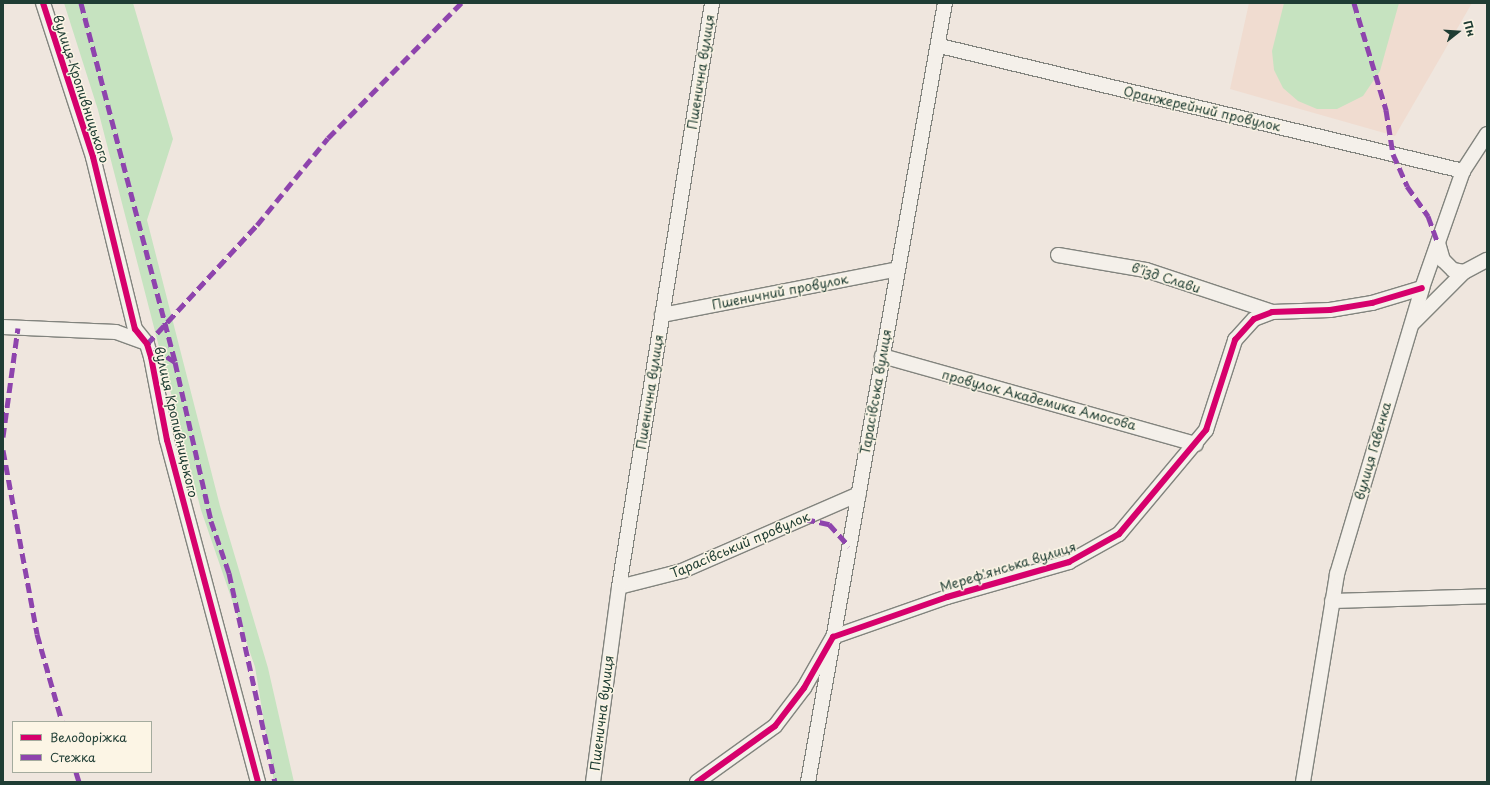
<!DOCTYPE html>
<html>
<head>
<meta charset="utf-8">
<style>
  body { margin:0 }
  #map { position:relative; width:1490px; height:785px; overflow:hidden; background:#efe6de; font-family:"Playpen Sans",sans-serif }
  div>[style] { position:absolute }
  .built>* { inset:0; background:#f0dcd0 }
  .green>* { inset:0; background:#c6e3c0 }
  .roads { filter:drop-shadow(1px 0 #82847e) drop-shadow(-1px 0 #82847e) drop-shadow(0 1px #82847e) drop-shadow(0 -1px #82847e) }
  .minor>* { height:14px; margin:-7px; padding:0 7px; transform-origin:7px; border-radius:7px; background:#f4f0ea }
  .quiet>* { height:5px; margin-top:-2.5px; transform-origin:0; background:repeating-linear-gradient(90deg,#8e44ad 0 10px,transparent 0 15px) }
  .cycleway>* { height:6px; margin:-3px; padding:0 3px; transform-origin:3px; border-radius:3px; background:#d6006c }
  span { translate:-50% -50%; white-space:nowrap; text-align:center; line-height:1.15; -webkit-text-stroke:3px #fcf5e5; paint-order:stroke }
  .street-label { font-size:13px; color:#1f3d34 }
  .frame { position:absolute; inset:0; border:4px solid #1f3d34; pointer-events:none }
  .legend { position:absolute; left:12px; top:721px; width:140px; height:52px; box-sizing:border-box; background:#fcf5e5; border:1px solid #a4ab9e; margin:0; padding:5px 7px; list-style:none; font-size:12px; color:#1f3d34 }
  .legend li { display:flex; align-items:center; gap:8px; height:20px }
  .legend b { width:20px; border:1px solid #a4ab9e }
  .north { position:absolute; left:1438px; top:12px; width:40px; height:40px; -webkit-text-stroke:3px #fcf5e5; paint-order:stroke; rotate:73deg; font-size:11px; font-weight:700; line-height:16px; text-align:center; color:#1f3d34 }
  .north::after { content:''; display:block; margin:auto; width:14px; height:18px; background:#1f3d34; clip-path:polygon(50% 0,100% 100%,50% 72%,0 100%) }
</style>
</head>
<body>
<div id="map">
  <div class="built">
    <i style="clip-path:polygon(1249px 3px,1472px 3px,1395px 136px,1230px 89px)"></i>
  </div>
  <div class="green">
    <i style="clip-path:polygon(64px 3px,133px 3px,173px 139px,147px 220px,220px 506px,268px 668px,294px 782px,274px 782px,255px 667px,201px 510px,98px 110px)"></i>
    <i style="clip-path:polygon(1284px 3px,1399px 3px,1380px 71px,1363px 96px,1337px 109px,1317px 109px,1298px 101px,1283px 88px,1274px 70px,1272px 51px)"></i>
  </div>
  <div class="roads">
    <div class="minor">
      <i style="left:43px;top:3px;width:162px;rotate:72deg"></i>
      <i style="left:93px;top:157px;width:177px;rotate:76.3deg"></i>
      <i style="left:135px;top:329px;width:19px;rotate:51deg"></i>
      <i style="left:147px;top:344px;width:14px;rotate:73deg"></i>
      <i style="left:151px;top:357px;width:85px;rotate:79.1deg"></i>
      <i style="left:167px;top:440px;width:354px;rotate:75.1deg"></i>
      <i style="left:940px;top:46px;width:538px;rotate:13.44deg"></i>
      <i style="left:1438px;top:243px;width:18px;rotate:74deg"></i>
      <i style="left:1443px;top:260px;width:14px;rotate:45deg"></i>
      <i style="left:1453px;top:270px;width:11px;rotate:10deg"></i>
      <i style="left:1058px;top:255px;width:89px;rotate:9.7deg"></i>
      <i style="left:1146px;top:270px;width:133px;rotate:18.4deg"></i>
      <i style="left:662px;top:315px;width:240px;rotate:-11deg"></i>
      <i style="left:1413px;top:323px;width:72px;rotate:-45deg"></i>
      <i style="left:1464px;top:272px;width:26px;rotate:-28deg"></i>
      <i style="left:3px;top:327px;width:113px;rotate:2.5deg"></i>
      <i style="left:116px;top:332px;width:30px;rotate:20deg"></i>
      <i style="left:882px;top:356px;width:326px;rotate:15.7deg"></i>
      <i style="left:619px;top:587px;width:65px;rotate:-14.3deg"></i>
      <i style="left:682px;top:571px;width:193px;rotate:-23.5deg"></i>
      <i style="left:1332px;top:601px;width:155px;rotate:-1.8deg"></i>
      <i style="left:593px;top:782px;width:197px;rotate:-82.4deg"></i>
      <i style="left:619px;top:587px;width:591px;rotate:-80.95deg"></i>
      <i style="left:697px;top:782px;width:96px;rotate:-35.7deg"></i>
      <i style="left:775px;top:726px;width:48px;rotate:-52.7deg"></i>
      <i style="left:804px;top:688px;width:59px;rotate:-60.4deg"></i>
      <i style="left:833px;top:637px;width:121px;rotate:-19.3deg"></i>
      <i style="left:947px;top:597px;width:127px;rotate:-16deg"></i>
      <i style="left:1069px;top:562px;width:57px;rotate:-29.2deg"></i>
      <i style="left:1119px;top:534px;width:136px;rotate:-50.1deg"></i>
      <i style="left:1206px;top:430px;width:95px;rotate:-72.1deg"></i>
      <i style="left:1235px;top:340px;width:28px;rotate:-48deg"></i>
      <i style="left:1254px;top:319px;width:19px;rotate:-21deg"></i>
      <i style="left:1272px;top:312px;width:58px;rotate:-2deg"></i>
      <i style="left:1330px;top:310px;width:43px;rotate:-9.5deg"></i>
      <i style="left:1372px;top:303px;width:52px;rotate:-16.7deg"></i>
      <i style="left:808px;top:782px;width:791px;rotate:-80.03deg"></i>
      <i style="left:1303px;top:782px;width:211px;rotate:-80.7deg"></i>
      <i style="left:1337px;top:574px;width:298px;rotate:-73.4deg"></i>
      <i style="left:1422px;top:288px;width:124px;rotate:-70.7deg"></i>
      <i style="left:1463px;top:171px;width:44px;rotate:-57deg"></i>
    </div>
  </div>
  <div class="quiet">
    <i style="left:81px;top:3px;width:371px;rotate:75.3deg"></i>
    <i style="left:175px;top:362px;width:163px;rotate:77.2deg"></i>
    <i style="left:211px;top:521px;width:55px;rotate:70.9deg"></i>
    <i style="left:229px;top:573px;width:214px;rotate:77.6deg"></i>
    <i style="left:1354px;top:3px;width:112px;rotate:73.3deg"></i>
    <i style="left:1386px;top:110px;width:45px;rotate:81deg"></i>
    <i style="left:1393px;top:154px;width:35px;rotate:66deg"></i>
    <i style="left:1407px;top:186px;width:37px;rotate:55deg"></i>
    <i style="left:1428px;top:216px;width:29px;rotate:70deg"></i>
    <i style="left:175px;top:362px;width:33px;rotate:-147deg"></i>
    <i style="left:147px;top:344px;width:162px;rotate:-47.3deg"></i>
    <i style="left:257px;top:225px;width:112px;rotate:-50.8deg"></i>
    <i style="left:328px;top:138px;width:190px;rotate:-45.4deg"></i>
    <i style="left:3px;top:437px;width:110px;rotate:-82.2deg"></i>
    <i style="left:3px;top:450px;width:187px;rotate:79.5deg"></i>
    <i style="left:37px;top:634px;width:91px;rotate:74.1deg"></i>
    <i style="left:805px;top:519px;width:25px;rotate:12deg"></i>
    <i style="left:829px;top:524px;width:30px;rotate:48deg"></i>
    <i style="left:76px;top:772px;width:10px;rotate:73deg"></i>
  </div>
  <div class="cycleway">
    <i style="left:43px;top:3px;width:162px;rotate:72deg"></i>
    <i style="left:93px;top:157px;width:177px;rotate:76.3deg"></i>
    <i style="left:135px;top:329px;width:19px;rotate:51deg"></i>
    <i style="left:147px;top:344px;width:14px;rotate:73deg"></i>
    <i style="left:151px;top:357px;width:85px;rotate:79.1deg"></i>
    <i style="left:167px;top:440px;width:354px;rotate:75.1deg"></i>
    <i style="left:697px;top:782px;width:96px;rotate:-35.7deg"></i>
    <i style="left:775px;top:726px;width:48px;rotate:-52.7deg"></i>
    <i style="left:804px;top:688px;width:59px;rotate:-60.4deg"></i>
    <i style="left:833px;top:637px;width:121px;rotate:-19.3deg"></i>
    <i style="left:947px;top:597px;width:127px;rotate:-16deg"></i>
    <i style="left:1069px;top:562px;width:57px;rotate:-29.2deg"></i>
    <i style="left:1119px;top:534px;width:136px;rotate:-50.1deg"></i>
    <i style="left:1206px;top:430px;width:95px;rotate:-72.1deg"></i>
    <i style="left:1235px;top:340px;width:28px;rotate:-48deg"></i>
    <i style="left:1254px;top:319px;width:19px;rotate:-21deg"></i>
    <i style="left:1272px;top:312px;width:58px;rotate:-2deg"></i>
    <i style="left:1330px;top:310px;width:43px;rotate:-9.5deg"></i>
    <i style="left:1372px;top:303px;width:52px;rotate:-16.7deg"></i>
  </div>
  <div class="street-label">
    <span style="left:701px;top:72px;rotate:-81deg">Пшенична вулиця</span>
    <span style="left:81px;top:89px;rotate:72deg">вулиця Кропивницького</span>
    <span style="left:1202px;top:109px;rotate:13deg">Оранжерейний провулок</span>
    <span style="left:1166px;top:278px;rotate:18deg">в'їзд Слави</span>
    <span style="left:780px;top:292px;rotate:-11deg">Пшеничний провулок</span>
    <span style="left:650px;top:392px;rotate:-81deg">Пшенична вулиця</span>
    <span style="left:876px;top:392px;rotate:-80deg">Тарасівська вулиця</span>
    <span style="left:1039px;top:400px;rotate:15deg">провулок Академика Амосова</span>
    <span style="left:176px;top:422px;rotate:77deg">вулиця Кропивницького</span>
    <span style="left:1373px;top:451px;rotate:-74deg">вулиця Гавенка</span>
    <span style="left:740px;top:545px;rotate:-23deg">Тарасівський провулок</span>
    <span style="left:1008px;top:567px;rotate:-17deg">Мереф'янська вулиця</span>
    <span style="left:602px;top:713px;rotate:-83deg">Пшенична вулиця</span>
  </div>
  <div class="frame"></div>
  <ul class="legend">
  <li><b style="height:5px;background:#d6006c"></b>Велодоріжка</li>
  <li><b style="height:5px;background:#8e44ad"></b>Стежка</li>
  </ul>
  <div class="north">Пн</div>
</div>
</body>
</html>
